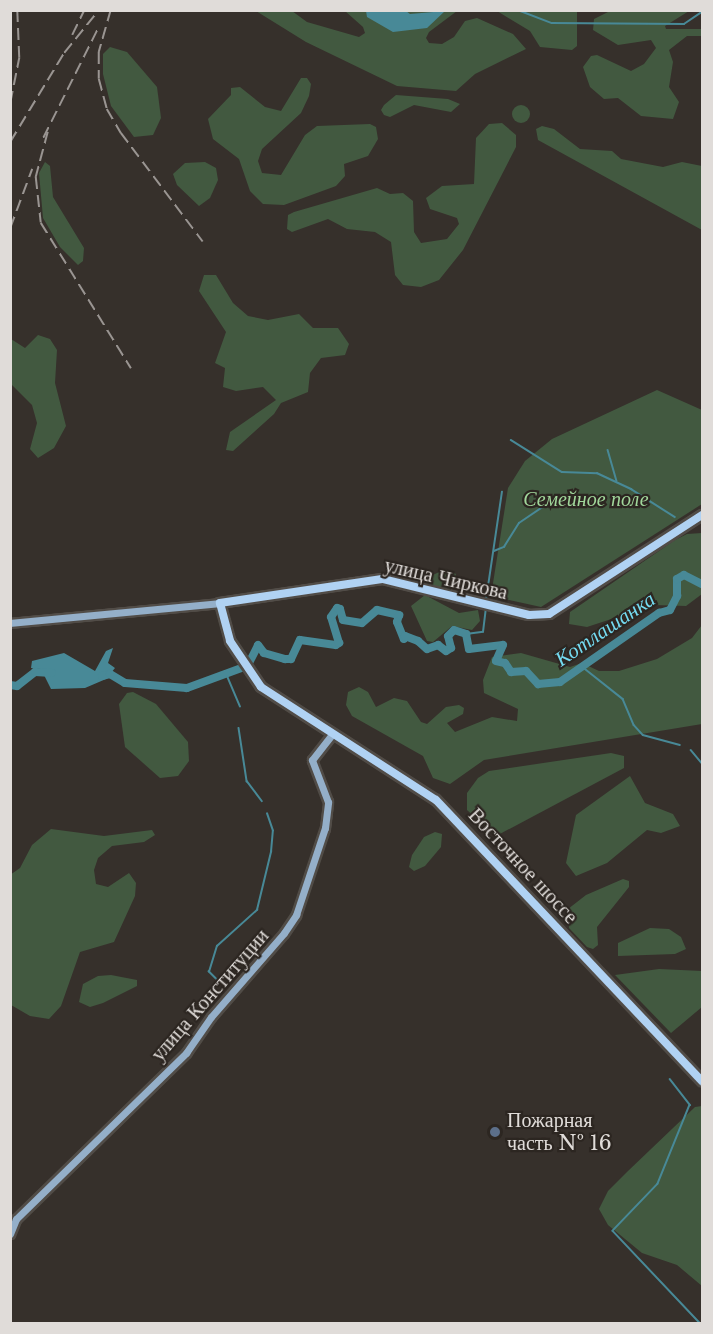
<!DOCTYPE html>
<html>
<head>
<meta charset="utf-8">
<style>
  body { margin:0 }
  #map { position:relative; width:713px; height:1334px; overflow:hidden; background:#36302b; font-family:"Libre Baskerville",serif }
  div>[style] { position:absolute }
  .green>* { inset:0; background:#425940 }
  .round { border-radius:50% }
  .water>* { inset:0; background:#488997 }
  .stream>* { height:1.5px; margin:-0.75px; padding:0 0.75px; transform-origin:0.75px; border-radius:0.75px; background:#488997 }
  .river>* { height:8px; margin:-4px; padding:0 4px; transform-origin:4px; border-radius:4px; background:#488997 }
  .roads { filter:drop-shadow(2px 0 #514c47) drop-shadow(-2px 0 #514c47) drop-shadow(0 2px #514c47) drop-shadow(0 -2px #514c47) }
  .secondary>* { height:7px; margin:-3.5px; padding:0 3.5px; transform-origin:3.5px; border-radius:3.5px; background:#94afc9 }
  .primary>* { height:8px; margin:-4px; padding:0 4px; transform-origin:4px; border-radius:4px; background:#b0d2f3 }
  .rail>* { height:1.5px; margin-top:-0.75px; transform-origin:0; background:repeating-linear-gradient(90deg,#9a9592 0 12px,transparent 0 18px) }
  .dots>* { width:16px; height:16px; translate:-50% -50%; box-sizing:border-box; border:3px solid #2c2621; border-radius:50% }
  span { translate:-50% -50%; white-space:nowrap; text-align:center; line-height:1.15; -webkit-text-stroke:4.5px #2c2621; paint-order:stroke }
  .park-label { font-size:20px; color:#a1d79b; font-style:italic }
  .street-label { font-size:20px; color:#e0dcd9 }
  .poi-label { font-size:20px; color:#e0dcd9 }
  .left { translate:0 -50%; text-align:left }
  .water-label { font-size:21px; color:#74daf0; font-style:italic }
  .frame { position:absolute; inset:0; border:12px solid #e0dcd9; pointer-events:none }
</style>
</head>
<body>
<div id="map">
  <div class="green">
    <i style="clip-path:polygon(612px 10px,689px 11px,665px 26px,666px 29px,702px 29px,702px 36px,687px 36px,669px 50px,673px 62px,669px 87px,679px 102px,673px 119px,641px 116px,618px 98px,604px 99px,590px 87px,583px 67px,591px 56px,597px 55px,631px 71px,644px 64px,656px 48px,651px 40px,618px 45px,593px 30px,594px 19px)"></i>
    <i style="clip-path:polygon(256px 11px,292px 11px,307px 22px,359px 37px,365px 33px,363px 27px,345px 11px,457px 11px,429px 32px,426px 38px,429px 43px,442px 44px,454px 37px,465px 21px,477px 18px,513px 34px,526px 49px,475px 74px,456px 91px,397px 86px,306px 42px)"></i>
    <i style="clip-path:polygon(497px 11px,577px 11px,577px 46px,572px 50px,540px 47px,530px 31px)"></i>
    <i style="clip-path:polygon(110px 47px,127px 52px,157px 87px,161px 118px,153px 135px,134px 137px,111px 106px,103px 74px,103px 54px)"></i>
    <i style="clip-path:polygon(301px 78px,307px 78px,311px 84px,309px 96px,301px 113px,262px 149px,258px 161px,262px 173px,281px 175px,305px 135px,317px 126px,370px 124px,376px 127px,378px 139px,368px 156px,344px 164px,345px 176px,336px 186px,284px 205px,263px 204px,250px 191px,239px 159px,213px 139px,208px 119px,231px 95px,231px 88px,240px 87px,265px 107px,281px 111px)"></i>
    <i style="clip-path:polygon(396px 95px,448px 99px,460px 104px,451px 112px,414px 105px,390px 117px,384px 115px,381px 110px,384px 105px)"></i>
    <i class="round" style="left:512px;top:105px;width:18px;height:18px"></i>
    <i style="clip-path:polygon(502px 123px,516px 135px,516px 147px,463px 250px,439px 280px,421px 287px,403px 285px,395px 275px,391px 242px,375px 232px,347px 229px,328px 219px,292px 232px,287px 229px,288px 215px,294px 212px,377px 188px,390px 194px,403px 193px,413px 201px,414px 232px,421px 243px,447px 239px,459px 224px,457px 218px,430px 209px,426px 198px,442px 186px,474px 184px,476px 138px,489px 124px)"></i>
    <i style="clip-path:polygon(542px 126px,554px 129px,580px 149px,612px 151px,621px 159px,663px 167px,682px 162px,702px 166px,702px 230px,538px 140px,536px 129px)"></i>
    <i style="clip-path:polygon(45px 162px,50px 166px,53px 197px,84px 248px,83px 261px,78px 265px,60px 247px,43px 218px,39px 173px)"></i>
    <i style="clip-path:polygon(205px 162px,216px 168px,218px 180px,210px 198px,199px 206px,177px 185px,173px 174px,185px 163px)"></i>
    <i style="clip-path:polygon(204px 275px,216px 275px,233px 303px,248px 316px,268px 320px,299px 314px,313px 328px,338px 328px,349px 344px,345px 355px,321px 358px,310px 373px,308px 392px,281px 403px,274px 414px,233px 451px,226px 450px,230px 432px,276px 400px,263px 387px,236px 391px,223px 387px,225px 368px,215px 363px,226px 332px,199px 291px)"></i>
    <i style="clip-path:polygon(38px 335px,50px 339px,57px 350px,55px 383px,66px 426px,54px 448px,38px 458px,30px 449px,37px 423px,32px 405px,10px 383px,11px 339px,25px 348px)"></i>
    <i style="clip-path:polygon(657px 390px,702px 410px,702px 504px,541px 607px,491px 596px,508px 488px,525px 461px,552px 439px)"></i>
    <i style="clip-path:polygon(702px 533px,702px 594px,686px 606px,654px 605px,587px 627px,569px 624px,570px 612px,675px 540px,687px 534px)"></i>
    <i style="clip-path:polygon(445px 569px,456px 574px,455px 586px,444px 591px,426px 585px,425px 579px)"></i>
    <i style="clip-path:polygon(425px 595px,459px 613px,478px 610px,480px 621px,472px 630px,452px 626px,433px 642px,427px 641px,411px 606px)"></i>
    <i style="clip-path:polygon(702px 625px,702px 724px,484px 760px,450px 784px,433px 778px,423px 756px,352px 716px,346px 705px,348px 692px,359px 687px,368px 692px,376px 707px,394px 698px,407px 701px,421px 722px,427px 724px,446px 707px,459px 705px,464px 708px,463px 714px,447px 723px,455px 732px,492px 717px,517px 721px,518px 709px,484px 693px,483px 680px,492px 657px,521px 653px,570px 667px,582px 663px,599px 671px,619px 671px,657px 659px,692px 638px)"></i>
    <i style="clip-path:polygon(133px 692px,156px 704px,188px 742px,189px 761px,178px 776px,160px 778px,125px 747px,119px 704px,127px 693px)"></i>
    <i style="clip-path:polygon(611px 753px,624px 756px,624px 768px,496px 836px,467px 810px,467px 793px,478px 778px,489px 771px)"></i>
    <i style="clip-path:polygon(630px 776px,645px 803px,673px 814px,680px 826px,661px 833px,647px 830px,607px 863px,576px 876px,566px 863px,576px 815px)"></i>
    <i style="clip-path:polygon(51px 829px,104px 836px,152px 830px,155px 835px,144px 842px,112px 846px,98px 858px,94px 870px,96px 884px,108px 887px,129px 873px,136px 883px,135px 896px,114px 942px,80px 952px,61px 1006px,49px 1019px,30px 1016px,11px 1005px,10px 875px,20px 868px,32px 845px)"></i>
    <i style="clip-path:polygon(435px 832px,442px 834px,441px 847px,425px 866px,414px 871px,409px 867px,412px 855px,424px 837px)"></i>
    <i style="clip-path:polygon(623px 879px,629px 881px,629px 887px,597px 927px,598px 945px,593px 949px,587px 947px,569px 928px,568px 909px,586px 895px)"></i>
    <i style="clip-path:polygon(650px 928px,669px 929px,681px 937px,686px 949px,675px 954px,618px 956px,618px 943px)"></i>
    <i style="clip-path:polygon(659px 969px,702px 971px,702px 1007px,671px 1033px,615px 975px)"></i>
    <i style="clip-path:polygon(111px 975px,137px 980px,137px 986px,103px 1003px,90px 1007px,79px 1002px,83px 984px,98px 976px)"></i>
    <i style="clip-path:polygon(702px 1106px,702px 1286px,677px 1265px,642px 1253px,608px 1225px,599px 1209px,608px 1191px,628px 1171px,695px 1107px)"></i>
  </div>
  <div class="water">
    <i style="clip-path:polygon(366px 11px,406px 11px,410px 14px,445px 11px,427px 28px,393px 32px,367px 17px)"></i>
    <i style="clip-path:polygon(113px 648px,108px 663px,115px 668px,106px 679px,85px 688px,51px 689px,41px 669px,31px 668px,32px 661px,64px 653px,95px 671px,106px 651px)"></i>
  </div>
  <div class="stream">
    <i style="left:518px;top:10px;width:36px;rotate:21deg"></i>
    <i style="left:552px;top:23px;width:132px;rotate:0.4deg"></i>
    <i style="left:684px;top:24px;width:22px;rotate:-34deg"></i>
    <i style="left:511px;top:440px;width:60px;rotate:32.1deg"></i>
    <i style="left:562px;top:472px;width:35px;rotate:2deg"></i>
    <i style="left:597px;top:473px;width:38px;rotate:25deg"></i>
    <i style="left:631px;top:489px;width:52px;rotate:32.5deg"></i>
    <i style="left:608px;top:450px;width:32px;rotate:74deg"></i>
    <i style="left:494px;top:551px;width:11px;rotate:-22deg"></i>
    <i style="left:504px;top:547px;width:28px;rotate:-58deg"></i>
    <i style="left:519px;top:523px;width:34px;rotate:-34deg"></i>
    <i style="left:486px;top:600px;width:109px;rotate:-81.6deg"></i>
    <i style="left:466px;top:634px;width:17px;rotate:-7deg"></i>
    <i style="left:483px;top:632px;width:24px;rotate:-83deg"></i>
    <i style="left:584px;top:668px;width:50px;rotate:38.5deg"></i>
    <i style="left:623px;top:699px;width:28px;rotate:67deg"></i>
    <i style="left:634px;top:725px;width:13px;rotate:48deg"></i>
    <i style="left:643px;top:735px;width:38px;rotate:15deg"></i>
    <i style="left:227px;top:675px;width:34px;rotate:67deg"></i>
    <i style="left:239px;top:728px;width:54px;rotate:81.4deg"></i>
    <i style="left:247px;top:781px;width:25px;rotate:53deg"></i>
    <i style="left:691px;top:750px;width:17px;rotate:50deg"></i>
    <i style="left:216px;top:984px;width:4px;rotate:-56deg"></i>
    <i style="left:218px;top:981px;width:13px;rotate:-135deg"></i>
    <i style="left:209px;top:972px;width:27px;rotate:-73deg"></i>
    <i style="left:217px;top:946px;width:54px;rotate:-42deg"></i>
    <i style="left:257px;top:910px;width:60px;rotate:-76.4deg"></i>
    <i style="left:271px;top:852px;width:21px;rotate:-85deg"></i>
    <i style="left:273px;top:831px;width:18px;rotate:-109deg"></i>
    <i style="left:670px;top:1079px;width:33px;rotate:52deg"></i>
    <i style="left:690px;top:1105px;width:85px;rotate:112.1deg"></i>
    <i style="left:658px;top:1184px;width:65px;rotate:133.8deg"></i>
    <i style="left:613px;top:1231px;width:128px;rotate:46.6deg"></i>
  </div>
  <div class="river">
    <i style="left:248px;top:665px;width:22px;rotate:-63deg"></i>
    <i style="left:258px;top:645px;width:10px;rotate:53deg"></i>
    <i style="left:264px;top:653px;width:22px;rotate:16deg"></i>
    <i style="left:285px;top:659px;width:6px"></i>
    <i style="left:291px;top:659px;width:21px;rotate:-65deg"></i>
    <i style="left:300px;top:640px;width:36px;rotate:8deg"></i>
    <i style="left:336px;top:645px;width:4px;rotate:-34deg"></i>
    <i style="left:339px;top:643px;width:27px;rotate:-107deg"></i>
    <i style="left:331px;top:617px;width:11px;rotate:-56deg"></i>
    <i style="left:337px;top:608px;width:3px;rotate:18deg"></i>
    <i style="left:340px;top:609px;width:11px;rotate:75deg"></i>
    <i style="left:343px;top:620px;width:19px;rotate:9deg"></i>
    <i style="left:362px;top:623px;width:20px;rotate:-41deg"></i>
    <i style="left:377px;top:610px;width:23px;rotate:13deg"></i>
    <i style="left:399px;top:615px;width:7px;rotate:106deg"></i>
    <i style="left:397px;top:622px;width:18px;rotate:68deg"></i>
    <i style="left:404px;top:639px;width:3px;rotate:-72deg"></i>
    <i style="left:405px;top:636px;width:14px;rotate:21deg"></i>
    <i style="left:418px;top:641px;width:12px;rotate:42deg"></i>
    <i style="left:427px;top:649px;width:12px;rotate:-20deg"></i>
    <i style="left:438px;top:645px;width:10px;rotate:37deg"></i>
    <i style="left:446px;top:651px;width:6px;rotate:-31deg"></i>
    <i style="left:451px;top:648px;width:12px;rotate:-104deg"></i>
    <i style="left:448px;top:636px;width:8px;rotate:-45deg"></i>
    <i style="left:454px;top:630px;width:13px;rotate:18deg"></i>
    <i style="left:466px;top:634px;width:15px;rotate:79deg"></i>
    <i style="left:469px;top:649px;width:34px;rotate:-7deg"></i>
    <i style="left:503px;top:645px;width:17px;rotate:114deg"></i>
    <i style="left:496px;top:661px;width:9px;rotate:13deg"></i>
    <i style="left:505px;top:663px;width:11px;rotate:56deg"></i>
    <i style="left:511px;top:672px;width:15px;rotate:-4deg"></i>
    <i style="left:526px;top:671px;width:18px;rotate:47deg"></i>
    <i style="left:538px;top:684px;width:22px;rotate:-5deg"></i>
    <i style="left:560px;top:682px;width:121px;rotate:-34.9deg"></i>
    <i style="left:659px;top:613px;width:11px;rotate:-15deg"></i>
    <i style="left:670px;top:610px;width:16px;rotate:-63deg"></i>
    <i style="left:677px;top:596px;width:17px;rotate:-90deg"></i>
    <i style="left:677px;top:579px;width:8px;rotate:-30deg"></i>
    <i style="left:684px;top:575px;width:20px;rotate:27deg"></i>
    <i style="left:102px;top:676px;width:8px;rotate:-14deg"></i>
    <i style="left:110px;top:674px;width:17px;rotate:31deg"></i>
    <i style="left:125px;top:683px;width:62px;rotate:4.6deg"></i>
    <i style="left:187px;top:688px;width:58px;rotate:-20.3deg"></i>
    <i style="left:10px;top:685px;width:7px;rotate:8deg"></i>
    <i style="left:17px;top:686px;width:23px;rotate:-38deg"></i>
    <i style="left:35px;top:672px;width:17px;rotate:3deg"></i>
  </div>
  <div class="roads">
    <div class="secondary">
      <i style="left:10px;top:623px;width:211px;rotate:-5.4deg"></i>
      <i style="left:10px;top:1234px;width:16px;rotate:-68deg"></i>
      <i style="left:16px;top:1219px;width:238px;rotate:-44.3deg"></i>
      <i style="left:186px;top:1053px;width:44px;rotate:-55.2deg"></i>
      <i style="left:211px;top:1017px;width:111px;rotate:-49deg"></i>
      <i style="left:284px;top:933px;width:22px;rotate:-56deg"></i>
      <i style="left:296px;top:915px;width:92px;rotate:-71.6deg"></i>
      <i style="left:325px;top:828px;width:26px;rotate:-83deg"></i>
      <i style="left:328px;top:802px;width:45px;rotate:-110.9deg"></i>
      <i style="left:312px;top:760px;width:33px;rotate:-52deg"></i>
    </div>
    <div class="primary">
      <i style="left:702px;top:515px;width:182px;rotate:147.1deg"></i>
      <i style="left:549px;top:614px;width:20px;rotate:177deg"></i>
      <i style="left:529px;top:615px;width:151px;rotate:-166.2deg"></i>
      <i style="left:382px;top:579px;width:164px;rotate:171.6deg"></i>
      <i style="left:220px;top:603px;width:39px;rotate:75deg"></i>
      <i style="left:230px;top:641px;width:55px;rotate:56deg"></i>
      <i style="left:261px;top:687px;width:208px;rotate:32.9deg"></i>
      <i style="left:436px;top:800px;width:387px;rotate:46.6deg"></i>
    </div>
  </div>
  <div class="rail">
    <i style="left:111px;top:10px;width:44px;rotate:105.9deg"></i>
    <i style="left:99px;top:52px;width:27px;rotate:90deg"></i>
    <i style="left:99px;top:79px;width:31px;rotate:75deg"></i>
    <i style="left:107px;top:109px;width:28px;rotate:60deg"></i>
    <i style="left:121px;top:133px;width:136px;rotate:53deg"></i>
    <i style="left:72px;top:35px;width:28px;rotate:-64deg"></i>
    <i style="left:10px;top:103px;width:46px;rotate:-78.7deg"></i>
    <i style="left:19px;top:58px;width:48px;rotate:-92.4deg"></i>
    <i style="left:48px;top:132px;width:47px;rotate:104.9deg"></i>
    <i style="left:36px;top:177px;width:46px;rotate:83.8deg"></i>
    <i style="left:41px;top:223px;width:171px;rotate:58.2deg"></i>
    <i style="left:43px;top:138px;width:125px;rotate:-63.4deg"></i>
    <i style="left:10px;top:142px;width:104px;rotate:-58.8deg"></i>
    <i style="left:64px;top:53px;width:55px;rotate:-50.9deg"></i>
    <i style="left:10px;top:228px;width:63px;rotate:-69.6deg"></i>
  </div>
  <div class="dots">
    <i style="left:495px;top:1132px;background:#5c6f8a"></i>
  </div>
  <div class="park-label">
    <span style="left:586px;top:499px">Семейное поле</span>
  </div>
  <div class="street-label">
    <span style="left:446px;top:579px;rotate:13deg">улица Чиркова</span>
    <span style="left:523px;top:866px;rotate:47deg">Восточное шоссе</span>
    <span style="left:210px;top:995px;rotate:-49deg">улица Конституции</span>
  </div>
  <div class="poi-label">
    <span class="left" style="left:507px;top:1132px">Пожарная<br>часть № 16</span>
  </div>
  <div class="water-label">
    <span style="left:605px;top:629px;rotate:-34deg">Котлашанка</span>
  </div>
  <div class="frame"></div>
</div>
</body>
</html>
